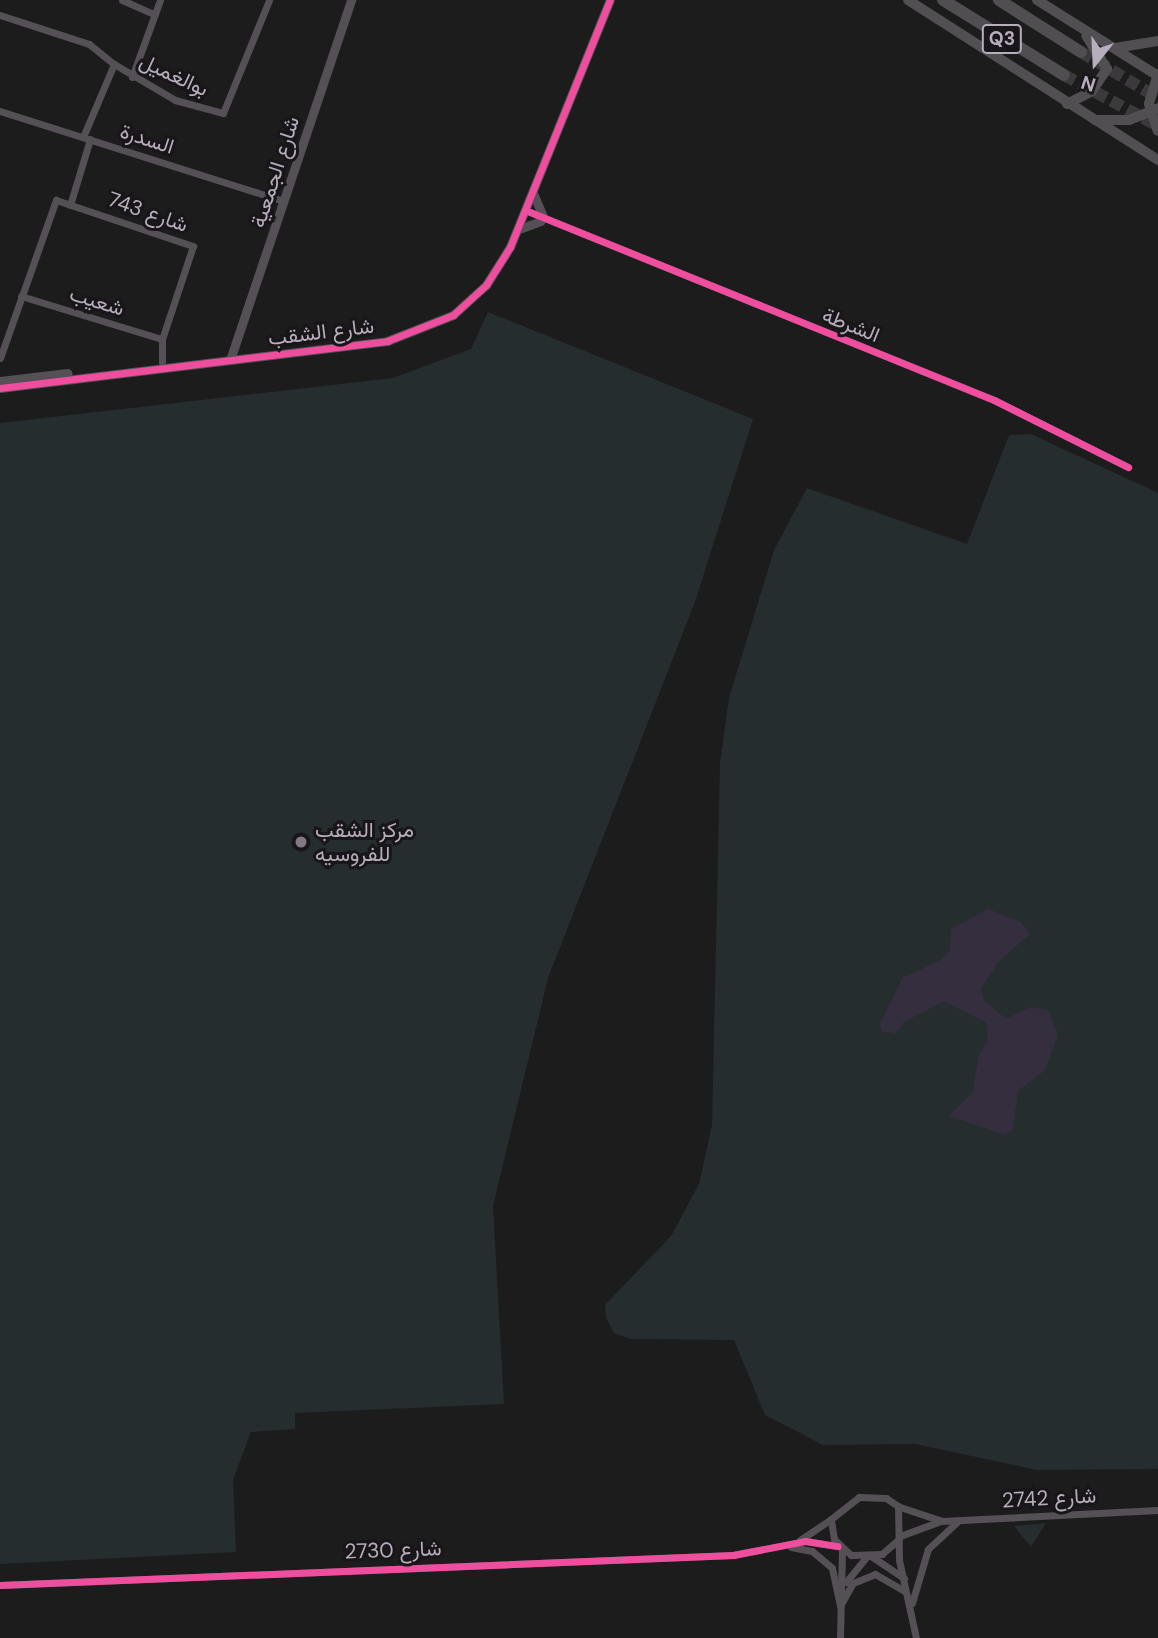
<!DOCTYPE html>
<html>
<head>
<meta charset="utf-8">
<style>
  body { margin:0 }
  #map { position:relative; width:1158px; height:1638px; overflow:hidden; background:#1c1c1c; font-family:"DM Sans",Vazirmatn,sans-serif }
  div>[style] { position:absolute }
  .green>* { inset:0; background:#252d2e }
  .water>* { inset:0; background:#342e3f }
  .trunk-tunnel>* { height:12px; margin-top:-6px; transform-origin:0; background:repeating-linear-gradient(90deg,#3b393c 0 12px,transparent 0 18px) }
  .minor>* { height:7px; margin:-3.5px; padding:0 3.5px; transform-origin:3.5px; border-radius:3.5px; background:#545055 }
  .tertiary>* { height:9px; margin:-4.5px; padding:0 4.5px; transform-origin:4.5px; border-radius:4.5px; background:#545055 }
  .secondary>* { height:10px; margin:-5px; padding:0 5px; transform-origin:5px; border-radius:5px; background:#524f53 }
  .trunk>* { height:12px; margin:-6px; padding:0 6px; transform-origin:6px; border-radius:6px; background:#504e51 }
  .cycleway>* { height:7px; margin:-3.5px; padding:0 3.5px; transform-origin:3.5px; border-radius:3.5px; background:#ef4d9e }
  .dots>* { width:19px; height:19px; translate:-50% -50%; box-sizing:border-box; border:4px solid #181618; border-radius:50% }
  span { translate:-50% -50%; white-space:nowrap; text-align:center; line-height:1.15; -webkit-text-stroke:6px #181618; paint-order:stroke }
  .shield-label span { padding:2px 5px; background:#181618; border:2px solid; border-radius:5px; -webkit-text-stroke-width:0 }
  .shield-label { font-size:19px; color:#b7adbd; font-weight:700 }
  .street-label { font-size:21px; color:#b7adbd }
  .poi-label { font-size:21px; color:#b7adbd }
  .left { translate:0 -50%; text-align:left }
  .north { position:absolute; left:1060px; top:28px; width:70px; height:70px; -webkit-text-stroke:5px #181618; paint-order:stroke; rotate:198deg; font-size:19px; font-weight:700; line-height:28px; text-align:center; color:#b7adbd }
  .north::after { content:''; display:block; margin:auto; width:24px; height:32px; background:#b7adbd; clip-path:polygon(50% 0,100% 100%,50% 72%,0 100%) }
</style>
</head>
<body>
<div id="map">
  <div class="green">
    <i style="clip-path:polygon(488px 312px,753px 419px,695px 602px,548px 978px,493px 1206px,504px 1404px,295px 1413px,295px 1429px,251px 1432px,233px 1480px,236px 1552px,0 1564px,0 423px,393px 378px,471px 349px)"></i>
    <i style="clip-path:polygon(1031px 434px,1158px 493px,1158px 1469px,1037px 1470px,916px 1444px,823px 1445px,765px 1415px,734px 1340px,631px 1339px,614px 1333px,606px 1318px,605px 1305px,671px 1236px,699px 1184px,712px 1125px,720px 763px,729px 698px,774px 550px,807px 488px,967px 544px,1009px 435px)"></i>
    <i style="clip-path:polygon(1046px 1523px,1031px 1547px,1014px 1526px)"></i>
  </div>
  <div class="water">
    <i style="clip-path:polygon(988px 909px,1021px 922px,1030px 934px,998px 962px,981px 989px,984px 1000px,1006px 1019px,1030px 1007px,1048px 1010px,1058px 1035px,1045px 1070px,1018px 1091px,1013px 1129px,1005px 1135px,949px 1116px,973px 1092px,978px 1057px,988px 1040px,986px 1022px,944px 1001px,904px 1022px,895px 1034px,881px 1031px,880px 1023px,903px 977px,940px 961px,950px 950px,951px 929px)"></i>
  </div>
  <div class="trunk-tunnel">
    <i style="left:1081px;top:52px;width:90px;rotate:30.9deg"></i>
    <i style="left:1064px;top:75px;width:107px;rotate:28.5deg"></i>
  </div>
  <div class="minor">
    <i style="left:122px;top:0;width:36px;rotate:24deg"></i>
    <i style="left:0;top:15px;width:94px;rotate:18deg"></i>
    <i style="left:89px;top:44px;width:32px;rotate:39deg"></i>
    <i style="left:114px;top:64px;width:79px;rotate:113deg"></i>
    <i style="left:114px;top:64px;width:71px;rotate:30.5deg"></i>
    <i style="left:175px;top:100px;width:50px;rotate:15.2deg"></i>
    <i style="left:223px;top:113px;width:122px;rotate:-67.8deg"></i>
    <i style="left:132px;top:77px;width:82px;rotate:-70deg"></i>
    <i style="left:0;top:111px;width:297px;rotate:17.6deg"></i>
    <i style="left:70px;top:205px;width:69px;rotate:-73.1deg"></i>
    <i style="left:525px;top:210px;width:506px;rotate:22.05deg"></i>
    <i style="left:994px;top:400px;width:150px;rotate:26.6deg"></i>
    <i style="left:21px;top:296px;width:147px;rotate:17deg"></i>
    <i style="left:0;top:358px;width:168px;rotate:-70.5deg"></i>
    <i style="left:56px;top:200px;width:145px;rotate:18.6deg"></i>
    <i style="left:193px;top:246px;width:98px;rotate:108.4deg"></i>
    <i style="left:162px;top:339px;width:23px;rotate:90deg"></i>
    <i style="left:900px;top:1507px;width:44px;rotate:18.4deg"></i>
    <i style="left:942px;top:1521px;width:216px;rotate:-2.9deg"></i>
    <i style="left:900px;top:1536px;width:40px;rotate:-20.2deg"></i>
    <i style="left:899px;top:1539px;width:23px;rotate:139deg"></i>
    <i style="left:882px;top:1554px;width:31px;rotate:178deg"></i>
    <i style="left:851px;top:1555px;width:23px;rotate:-137deg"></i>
    <i style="left:834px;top:1539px;width:20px;rotate:-99deg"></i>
    <i style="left:831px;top:1519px;width:36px;rotate:-38deg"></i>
    <i style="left:859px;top:1497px;width:27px;rotate:2deg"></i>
    <i style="left:886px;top:1498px;width:14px;rotate:34deg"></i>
    <i style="left:898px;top:1506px;width:54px;rotate:88.9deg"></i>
    <i style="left:899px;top:1560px;width:80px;rotate:77.7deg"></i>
    <i style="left:800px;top:1540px;width:37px;rotate:-34deg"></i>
    <i style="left:791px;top:1547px;width:21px;rotate:11deg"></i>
    <i style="left:812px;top:1551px;width:26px;rotate:40deg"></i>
    <i style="left:832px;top:1568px;width:39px;rotate:78deg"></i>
    <i style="left:871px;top:1556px;width:40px;rotate:34deg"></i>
    <i style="left:846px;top:1582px;width:32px;rotate:-51deg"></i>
    <i style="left:0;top:1585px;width:734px;rotate:-2.34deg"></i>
    <i style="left:733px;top:1555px;width:73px;rotate:-11deg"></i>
    <i style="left:805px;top:1541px;width:33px;rotate:9deg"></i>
    <i style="left:912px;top:1603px;width:56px;rotate:-73.5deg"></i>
    <i style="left:928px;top:1549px;width:40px;rotate:-43deg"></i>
    <i style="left:840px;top:1606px;width:26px;rotate:-61deg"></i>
    <i style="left:853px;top:1583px;width:24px;rotate:-22deg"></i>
    <i style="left:875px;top:1574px;width:34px;rotate:30deg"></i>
    <i style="left:840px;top:1638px;width:89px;rotate:-88.7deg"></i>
  </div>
  <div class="tertiary">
    <i style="left:533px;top:193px;width:26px;rotate:67deg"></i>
    <i style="left:519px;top:229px;width:23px;rotate:-20deg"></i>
    <i style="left:230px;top:360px;width:380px;rotate:-71.4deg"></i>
    <i style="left:0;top:381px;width:68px;rotate:-6.7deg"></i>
    <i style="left:0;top:388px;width:390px;rotate:-6.9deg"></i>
    <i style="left:387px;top:341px;width:71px;rotate:-21.5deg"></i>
    <i style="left:453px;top:315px;width:45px;rotate:-42.3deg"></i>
    <i style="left:486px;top:285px;width:45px;rotate:-57.7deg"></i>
    <i style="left:510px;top:247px;width:266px;rotate:-68deg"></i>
  </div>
  <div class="secondary">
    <i style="left:908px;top:0;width:297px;rotate:32.6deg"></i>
    <i style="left:1037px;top:0;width:143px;rotate:32.1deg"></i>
    <i style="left:1115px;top:48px;width:44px;rotate:-9.2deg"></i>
    <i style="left:1158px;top:74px;width:31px;rotate:107deg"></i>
    <i style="left:1149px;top:104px;width:28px;rotate:72deg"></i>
    <i style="left:1067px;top:104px;width:28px;rotate:-27deg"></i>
    <i style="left:1092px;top:91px;width:27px;rotate:-56deg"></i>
    <i style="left:1107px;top:69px;width:39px;rotate:-122deg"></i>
    <i style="left:1095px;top:120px;width:34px"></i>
    <i style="left:1129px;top:120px;width:31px;rotate:-22deg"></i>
  </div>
  <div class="trunk">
    <i style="left:943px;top:0;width:142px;rotate:31.8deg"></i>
    <i style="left:999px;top:0;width:97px;rotate:32.4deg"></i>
  </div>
  <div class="cycleway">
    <i style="left:525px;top:210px;width:506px;rotate:22.05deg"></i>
    <i style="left:994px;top:400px;width:150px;rotate:26.6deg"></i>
    <i style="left:0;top:388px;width:390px;rotate:-6.9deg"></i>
    <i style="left:387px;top:341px;width:71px;rotate:-21.5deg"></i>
    <i style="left:453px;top:315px;width:45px;rotate:-42.3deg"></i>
    <i style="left:486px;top:285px;width:45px;rotate:-57.7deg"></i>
    <i style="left:510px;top:247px;width:266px;rotate:-68deg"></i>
    <i style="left:0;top:1585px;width:734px;rotate:-2.34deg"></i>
    <i style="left:733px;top:1555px;width:73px;rotate:-11deg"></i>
    <i style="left:805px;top:1541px;width:33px;rotate:9deg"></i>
  </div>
  <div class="dots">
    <i style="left:301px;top:842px;background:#817a85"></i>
  </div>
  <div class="shield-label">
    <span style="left:1002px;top:39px">Q3</span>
  </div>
  <div class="street-label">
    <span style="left:174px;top:75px;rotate:25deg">بوالغميل</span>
    <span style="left:147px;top:139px;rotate:18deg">السدرة</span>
    <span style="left:275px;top:172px;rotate:-72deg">شارع الجمعية</span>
    <span style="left:148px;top:212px;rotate:19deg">شارع 743</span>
    <span style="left:97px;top:301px;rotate:17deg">شعيب</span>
    <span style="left:851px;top:325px;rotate:22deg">الشرطة</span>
    <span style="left:321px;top:332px;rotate:-7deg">شارع الشقب</span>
    <span style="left:1049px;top:1498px;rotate:-3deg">شارع 2742</span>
    <span style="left:393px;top:1550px;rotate:-2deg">شارع 2730</span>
  </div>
  <div class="poi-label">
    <span class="left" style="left:315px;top:842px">مركز الشقب<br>للفروسيه</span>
  </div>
  <div class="north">N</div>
</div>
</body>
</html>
